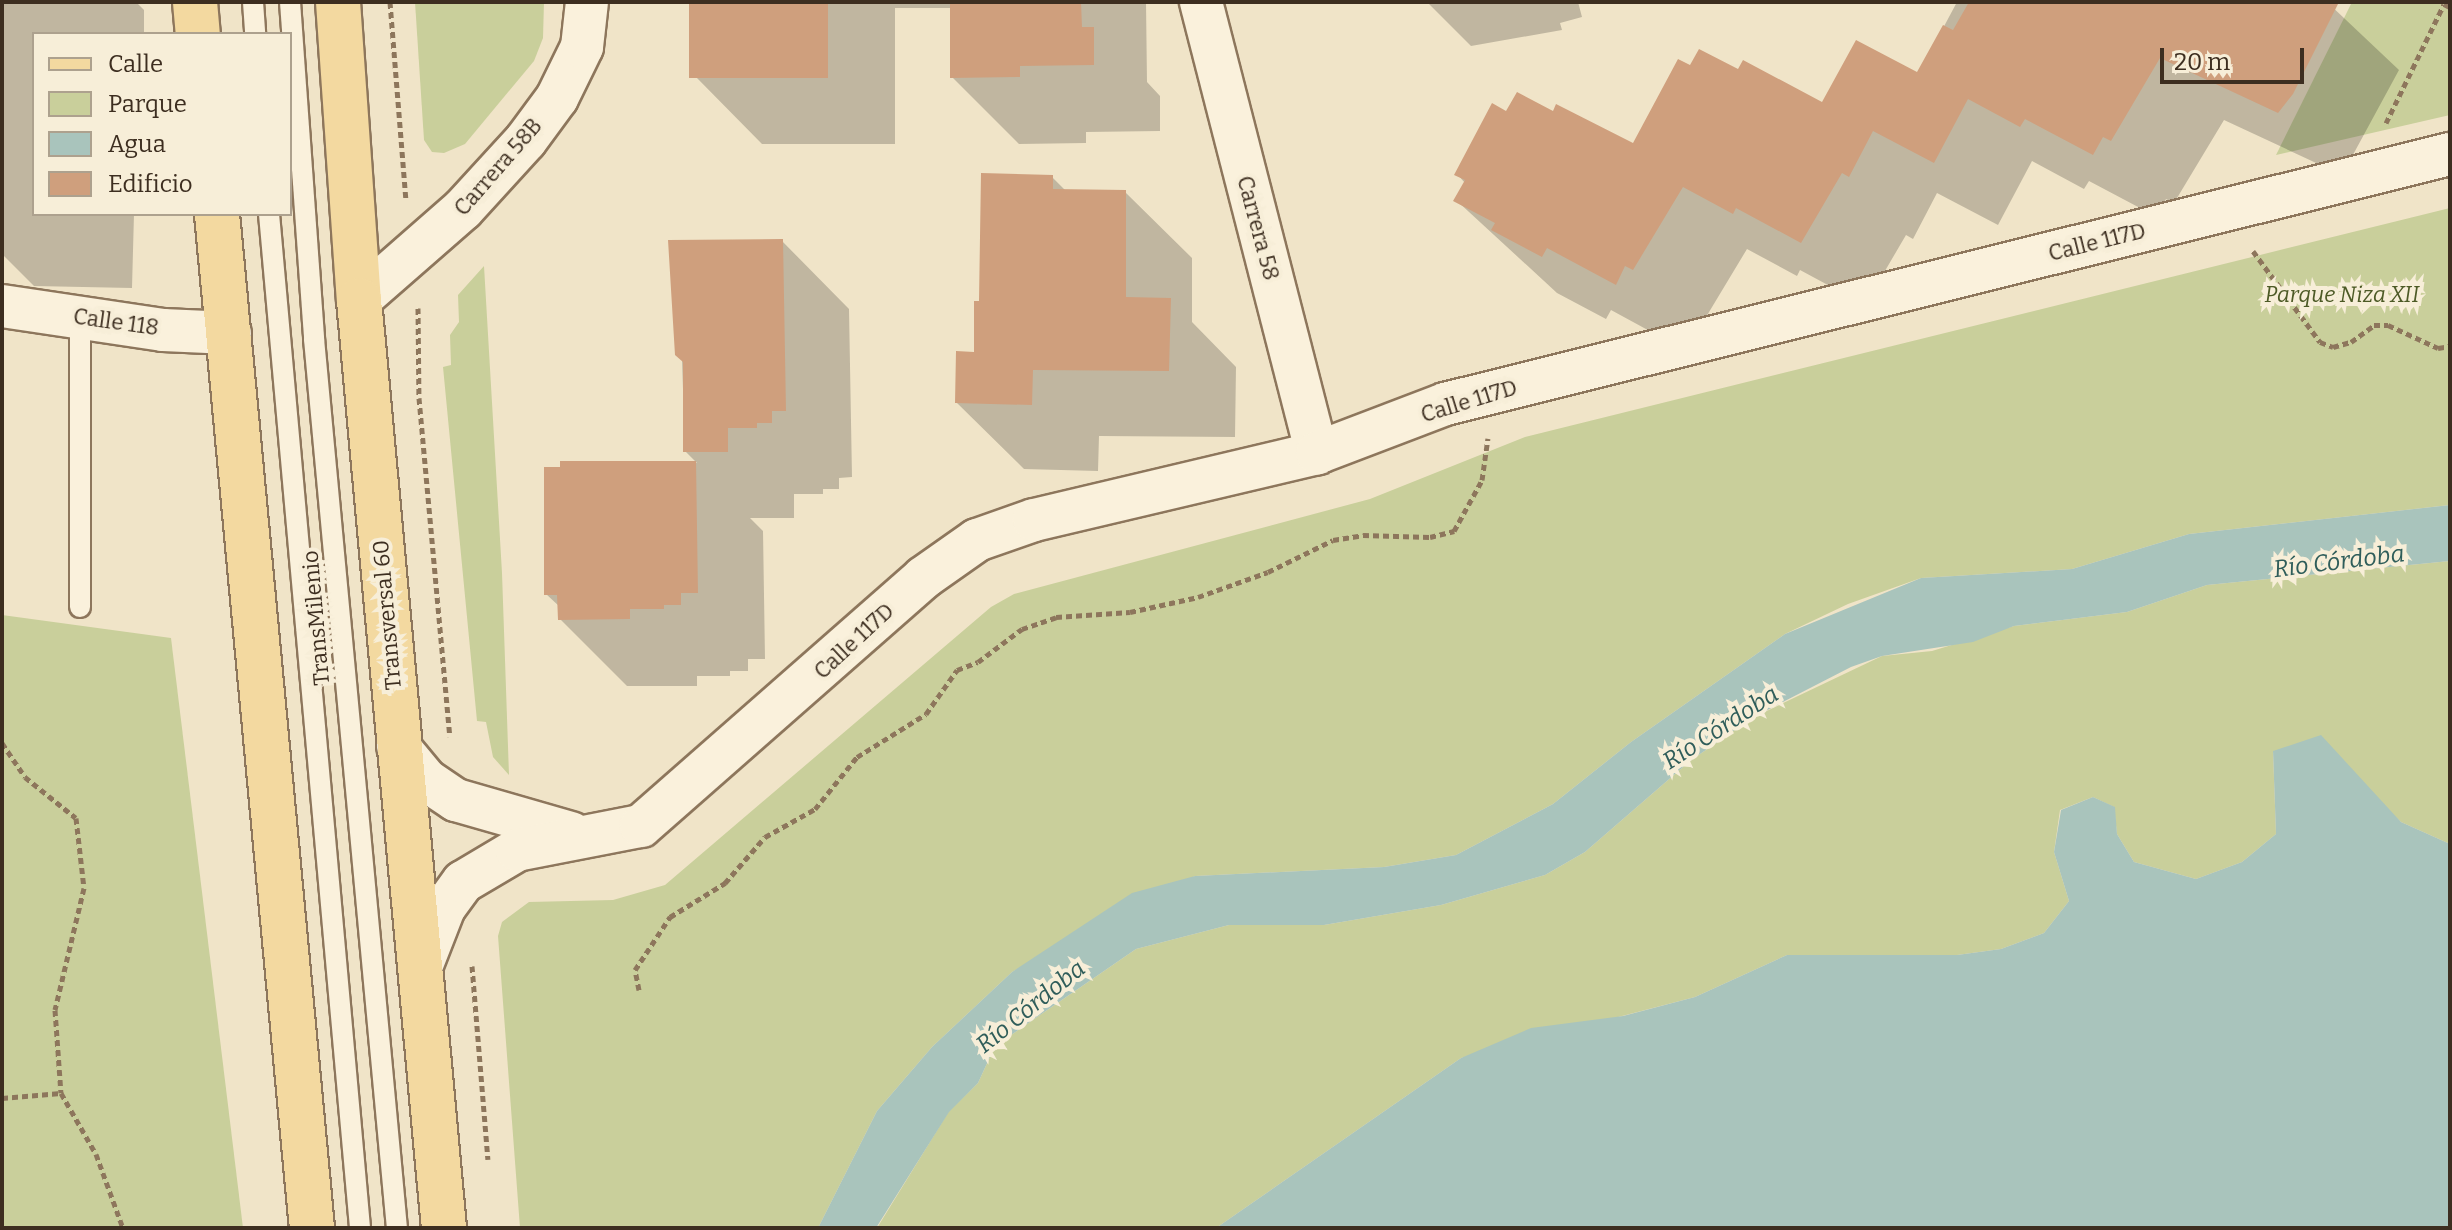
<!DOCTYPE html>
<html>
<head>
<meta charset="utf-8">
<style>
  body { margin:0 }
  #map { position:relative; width:2452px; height:1230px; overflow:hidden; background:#f0e4c8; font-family:Bitter,serif }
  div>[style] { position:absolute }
  .green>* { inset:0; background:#c9cf9b }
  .water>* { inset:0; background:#a9c4bc }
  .shadow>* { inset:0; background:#0003 }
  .building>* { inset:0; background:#cf9f7d; transform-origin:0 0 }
  .path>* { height:5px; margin-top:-2.5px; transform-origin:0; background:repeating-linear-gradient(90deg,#8d765c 0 6px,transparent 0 10px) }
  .roads { filter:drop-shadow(2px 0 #8d765c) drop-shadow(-2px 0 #8d765c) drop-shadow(0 2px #8d765c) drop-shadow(0 -2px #8d765c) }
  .lane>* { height:20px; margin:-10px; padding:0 10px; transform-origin:10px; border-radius:10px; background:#faf1dc }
  .street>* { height:42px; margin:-21px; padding:0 21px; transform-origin:21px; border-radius:21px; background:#faf1dc }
  .primary>* { height:44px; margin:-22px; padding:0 22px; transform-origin:22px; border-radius:22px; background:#f3d9a0 }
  span { translate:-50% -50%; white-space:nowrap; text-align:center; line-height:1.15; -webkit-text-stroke:8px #f7eed8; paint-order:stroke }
  .street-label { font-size:22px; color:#3d2e20 }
  .park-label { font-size:22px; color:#4d5a26; font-style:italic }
  .water-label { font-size:24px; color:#2f5d5a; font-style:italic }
  .frame { position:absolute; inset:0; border:4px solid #3d2e20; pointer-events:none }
  .legend { position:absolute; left:32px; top:32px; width:260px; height:184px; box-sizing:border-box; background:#f7eed8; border:2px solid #ada18e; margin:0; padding:10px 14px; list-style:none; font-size:24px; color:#3d2e20 }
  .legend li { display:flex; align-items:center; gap:16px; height:40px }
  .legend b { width:40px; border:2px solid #ada18e }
  .scale { position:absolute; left:2160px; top:48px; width:144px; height:36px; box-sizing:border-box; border:4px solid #3d2e20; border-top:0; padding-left:10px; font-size:24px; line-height:28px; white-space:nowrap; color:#3d2e20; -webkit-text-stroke:6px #f7eed8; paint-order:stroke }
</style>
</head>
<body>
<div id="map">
  <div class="green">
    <i style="clip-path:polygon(415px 2px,544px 2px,543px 38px,534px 61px,465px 144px,444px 153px,432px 152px,424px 140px)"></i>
    <i style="clip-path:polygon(2352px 2px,2450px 2px,2450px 115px,2276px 155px)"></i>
    <i style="clip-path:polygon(2450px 208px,2450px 505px,2189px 534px,2072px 569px,1921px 578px,1848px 604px,1785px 634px,1631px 742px,1553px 804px,1456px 855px,1384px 867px,1195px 876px,1012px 972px,932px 1047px,877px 1111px,818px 1228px,520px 1228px,498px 936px,502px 922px,529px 902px,613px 900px,665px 885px,991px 607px,1014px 594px,1370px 499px,1525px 437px)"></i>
    <i style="clip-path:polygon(484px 266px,502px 573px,509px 775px,493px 757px,486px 722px,477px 721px,443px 367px,451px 365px,450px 335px,459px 322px,458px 295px)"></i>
    <i style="clip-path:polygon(2450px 561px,2450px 844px,2401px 822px,2372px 795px,2273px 751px,2276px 834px,2242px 862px,2196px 879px,2134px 862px,2117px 834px,2114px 807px,2093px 797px,2060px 810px,2054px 852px,2069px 901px,2044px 933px,2001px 949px,1957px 955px,1787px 955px,1695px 997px,1461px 1058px,1216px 1228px,877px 1228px,949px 1111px,978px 1083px,995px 1046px,1136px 949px,1229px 925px,1324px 925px,1441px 905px,1545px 875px,1585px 852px,1690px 761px,1752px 718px,1882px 656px,1932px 651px,2014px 626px,2127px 612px,2207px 585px)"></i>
    <i style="clip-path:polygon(2px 615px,171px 638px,243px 1228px,2px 1228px)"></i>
  </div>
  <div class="water">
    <i style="clip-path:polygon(2450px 505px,2450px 561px,2207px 585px,2127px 612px,2014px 626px,1973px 642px,1882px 656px,1851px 667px,1752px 718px,1690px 761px,1585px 852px,1545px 875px,1441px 905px,1324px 925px,1229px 925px,1136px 949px,995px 1046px,978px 1083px,949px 1112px,876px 1228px,818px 1228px,877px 1111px,932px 1047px,1012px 972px,1132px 893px,1195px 876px,1384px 867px,1456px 855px,1553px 804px,1631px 742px,1785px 634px,1921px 578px,2072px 569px,2189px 534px)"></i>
    <i style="clip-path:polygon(2321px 735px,2401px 822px,2450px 844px,2450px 1228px,1216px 1228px,1461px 1058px,1531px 1028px,1623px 1016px,1695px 997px,1787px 955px,1957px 955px,2001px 949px,2044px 933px,2069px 901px,2054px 852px,2061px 810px,2093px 797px,2115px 807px,2117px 834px,2134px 862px,2196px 879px,2242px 862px,2276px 834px,2273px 751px)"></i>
  </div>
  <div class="shadow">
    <i style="clip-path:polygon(2px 2px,136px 2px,144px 10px,144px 34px,34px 34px,34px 214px,134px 214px,132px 288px,34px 286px,2px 254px)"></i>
    <i style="clip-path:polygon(692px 2px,1146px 2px,1147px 82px,1160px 96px,1160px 131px,1086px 132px,1086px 143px,1019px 144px,952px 77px,952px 8px,895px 8px,895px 144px,762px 144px,696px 77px)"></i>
    <i style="clip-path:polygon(1427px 2px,1578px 2px,1582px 17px,1560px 23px,1562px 30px,1471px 46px)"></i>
    <i style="clip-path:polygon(1957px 2px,2327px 2px,2399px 70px,2342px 175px,2224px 120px,2174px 203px,2166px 199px,2157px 217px,2089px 181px,2084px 189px,2032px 161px,1998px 225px,1937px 193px,1913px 239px,1906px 235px,1865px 305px,1800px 270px,1797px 276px,1747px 249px,1697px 332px,1679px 347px,1611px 310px,1606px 319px,1557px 293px,1456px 200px,1465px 183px,1457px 174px,1507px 114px,1554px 114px,1634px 146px,1691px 68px,1739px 72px,1823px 105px,1918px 75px)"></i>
    <i style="clip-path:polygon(1052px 177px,1066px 191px,1125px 192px,1192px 258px,1192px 322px,1236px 367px,1235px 437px,1099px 436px,1098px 471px,1024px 469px,957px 403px,975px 354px,981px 303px)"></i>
    <i style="clip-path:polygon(782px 241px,849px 309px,852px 477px,839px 478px,839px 489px,823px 489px,823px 494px,794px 494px,794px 518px,750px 518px,763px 531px,765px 659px,748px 659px,748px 671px,730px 671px,730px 676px,697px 676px,697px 686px,627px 686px,560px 619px,560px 607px,546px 594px,562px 463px,697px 463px,685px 451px,682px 359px)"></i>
  </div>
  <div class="building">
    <i style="left:689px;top:2px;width:139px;height:76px"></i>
    <i style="clip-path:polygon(950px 2px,1081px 2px,1082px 27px,1094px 27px,1094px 65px,1020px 66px,1020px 77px,950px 78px)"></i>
    <i style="clip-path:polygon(1969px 2px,2339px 2px,2293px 94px,2278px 113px,2160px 58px,2111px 141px,2103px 137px,2093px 155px,2025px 119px,2020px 127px,1968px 99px,1934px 163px,1873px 131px,1849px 177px,1842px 173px,1801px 243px,1736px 208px,1733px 214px,1683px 187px,1633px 270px,1625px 266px,1616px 285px,1547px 248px,1542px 257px,1491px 230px,1495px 223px,1453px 201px,1465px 180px,1454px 175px,1492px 103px,1506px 111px,1517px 92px,1553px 111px,1556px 104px,1633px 143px,1678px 59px,1690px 65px,1699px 49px,1738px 69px,1743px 60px,1822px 102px,1856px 40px,1917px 72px,1943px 25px,1953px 30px)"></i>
    <i style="clip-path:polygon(981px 173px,1053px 175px,1053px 189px,1126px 190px,1126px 297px,1171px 298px,1169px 371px,1033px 370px,1032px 405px,955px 403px,956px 351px,974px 352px,974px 301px,979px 301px)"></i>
    <i style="clip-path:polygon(783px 239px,786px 411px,772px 411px,772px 423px,757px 423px,757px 428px,728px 428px,728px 452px,683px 452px,683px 362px,675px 355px,668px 240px)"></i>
    <i style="clip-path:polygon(560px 461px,696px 461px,698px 593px,681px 593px,681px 605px,664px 605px,664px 609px,630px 609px,630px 619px,558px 620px,557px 595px,544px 595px,544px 467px,560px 467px)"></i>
  </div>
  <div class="path">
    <i style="left:390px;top:2px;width:198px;rotate:85.4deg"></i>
    <i style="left:2386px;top:123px;width:132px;rotate:-64deg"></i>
    <i style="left:2444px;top:4px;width:7px;rotate:27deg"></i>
    <i style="left:2253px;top:251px;width:113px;rotate:53.6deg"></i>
    <i style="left:2320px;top:342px;width:14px;rotate:21deg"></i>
    <i style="left:2333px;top:347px;width:19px;rotate:-16deg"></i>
    <i style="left:2351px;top:342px;width:29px;rotate:-36deg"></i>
    <i style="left:2374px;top:325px;width:14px"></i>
    <i style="left:2388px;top:325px;width:55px;rotate:24.7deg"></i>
    <i style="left:2438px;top:348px;width:12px;rotate:-9deg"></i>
    <i style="left:418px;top:308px;width:90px;rotate:89.4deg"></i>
    <i style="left:419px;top:398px;width:340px;rotate:84.8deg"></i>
    <i style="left:2px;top:743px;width:41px;rotate:55.9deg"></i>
    <i style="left:25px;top:777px;width:65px;rotate:38.8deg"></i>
    <i style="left:76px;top:818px;width:70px;rotate:83.5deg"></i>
    <i style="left:84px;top:888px;width:125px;rotate:103.4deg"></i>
    <i style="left:55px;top:1010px;width:83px;rotate:85.9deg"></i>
    <i style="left:472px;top:966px;width:194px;rotate:85.3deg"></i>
    <i style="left:639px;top:990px;width:20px;rotate:-101deg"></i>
    <i style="left:635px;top:970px;width:64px;rotate:-56.6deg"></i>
    <i style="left:670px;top:917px;width:65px;rotate:-31.7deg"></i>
    <i style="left:725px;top:883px;width:61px;rotate:-49deg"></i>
    <i style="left:765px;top:837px;width:57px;rotate:-29.2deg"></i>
    <i style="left:815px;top:809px;width:67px;rotate:-51.1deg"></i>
    <i style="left:857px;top:757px;width:81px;rotate:-31.9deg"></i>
    <i style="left:926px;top:714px;width:54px;rotate:-54.8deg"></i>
    <i style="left:957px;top:670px;width:22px;rotate:-21deg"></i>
    <i style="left:978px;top:662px;width:55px;rotate:-36.9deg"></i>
    <i style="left:1022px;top:629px;width:36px;rotate:-19deg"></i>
    <i style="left:1056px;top:617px;width:74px;rotate:-3.9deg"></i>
    <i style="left:1130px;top:612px;width:70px;rotate:-12.4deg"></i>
    <i style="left:1198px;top:597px;width:74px;rotate:-19.7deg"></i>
    <i style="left:1268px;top:572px;width:72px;rotate:-26.2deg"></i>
    <i style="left:1333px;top:540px;width:30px;rotate:-9deg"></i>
    <i style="left:1363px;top:535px;width:67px;rotate:1.7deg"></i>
    <i style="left:1430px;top:537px;width:25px;rotate:-14deg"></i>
    <i style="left:1454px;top:531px;width:58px;rotate:-61.2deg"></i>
    <i style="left:1482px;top:480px;width:42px;rotate:-81.9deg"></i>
    <i style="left:2px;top:1098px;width:59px;rotate:-4.8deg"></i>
    <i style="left:61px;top:1093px;width:70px;rotate:60.2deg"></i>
    <i style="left:96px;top:1154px;width:79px;rotate:70deg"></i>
  </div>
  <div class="roads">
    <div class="lane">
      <i style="left:253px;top:2px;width:32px;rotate:86deg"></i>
      <i style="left:290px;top:2px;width:338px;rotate:85.9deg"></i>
      <i style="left:314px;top:339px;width:893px;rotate:84.67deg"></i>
      <i style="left:269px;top:214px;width:1018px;rotate:84.87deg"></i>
      <i style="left:80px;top:317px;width:290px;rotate:90deg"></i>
    </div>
    <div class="street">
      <i style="left:1201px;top:2px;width:466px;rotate:75.6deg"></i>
      <i style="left:359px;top:300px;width:138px;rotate:-41.2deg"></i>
      <i style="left:463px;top:209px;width:93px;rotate:-47.6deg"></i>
      <i style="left:526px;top:140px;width:52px;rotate:-53.6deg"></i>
      <i style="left:557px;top:98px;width:57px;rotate:-63.9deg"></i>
      <i style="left:582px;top:47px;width:45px;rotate:-83.7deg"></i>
      <i style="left:2px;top:306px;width:163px;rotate:8.5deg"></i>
      <i style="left:163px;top:330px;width:67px;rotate:2.6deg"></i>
      <i style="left:398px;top:746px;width:44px;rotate:50.5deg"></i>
      <i style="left:426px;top:780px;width:36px;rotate:34deg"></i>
      <i style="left:456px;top:800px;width:120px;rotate:16deg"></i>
      <i style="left:421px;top:967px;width:63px;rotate:-68.7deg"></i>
      <i style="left:444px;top:908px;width:32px;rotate:-54deg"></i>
      <i style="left:463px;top:882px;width:63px;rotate:-30.7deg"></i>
      <i style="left:517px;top:850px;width:126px;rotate:-11deg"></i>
      <i style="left:641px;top:826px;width:376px;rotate:-41.3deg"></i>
      <i style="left:923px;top:578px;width:66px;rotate:-35.1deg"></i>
      <i style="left:977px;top:540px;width:60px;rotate:-19.3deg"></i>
      <i style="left:1034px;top:520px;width:291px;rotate:-13.3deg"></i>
      <i style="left:1317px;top:453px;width:137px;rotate:-20.9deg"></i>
      <i style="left:1445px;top:404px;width:1036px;rotate:-13.97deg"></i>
    </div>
    <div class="primary">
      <i style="left:195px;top:2px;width:32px;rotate:85deg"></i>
      <i style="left:338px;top:2px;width:299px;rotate:86deg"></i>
      <i style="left:359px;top:300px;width:932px;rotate:84.77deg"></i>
      <i style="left:217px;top:214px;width:1018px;rotate:84.65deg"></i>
    </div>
  </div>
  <div class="street-label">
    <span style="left:498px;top:167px;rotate:-49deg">Carrera 58B</span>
    <span style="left:1258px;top:228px;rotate:75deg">Carrera 58</span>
    <span style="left:2097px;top:242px;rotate:-14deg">Calle 117D</span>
    <span style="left:116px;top:322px;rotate:8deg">Calle 118</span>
    <span style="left:1469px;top:401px;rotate:-17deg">Calle 117D</span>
    <span style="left:387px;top:615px;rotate:-95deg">Transversal 60</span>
    <span style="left:316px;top:618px;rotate:-95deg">TransMilenio</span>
    <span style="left:854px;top:641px;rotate:-43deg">Calle 117D</span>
  </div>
  <div class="park-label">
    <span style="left:2342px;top:295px">Parque Niza XII</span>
  </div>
  <div class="water-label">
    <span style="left:2339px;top:562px;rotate:-7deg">Río Córdoba</span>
    <span style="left:1721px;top:728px;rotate:-33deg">Río Córdoba</span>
    <span style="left:1031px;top:1007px;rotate:-39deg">Río Córdoba</span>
  </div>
  <div class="frame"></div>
  <ul class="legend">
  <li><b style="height:10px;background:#f3d9a0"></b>Calle</li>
  <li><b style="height:22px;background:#c9cf9b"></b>Parque</li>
  <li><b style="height:22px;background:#a9c4bc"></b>Agua</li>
  <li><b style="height:22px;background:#cf9f7d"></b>Edificio</li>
  </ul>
  <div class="scale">20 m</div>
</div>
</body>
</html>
